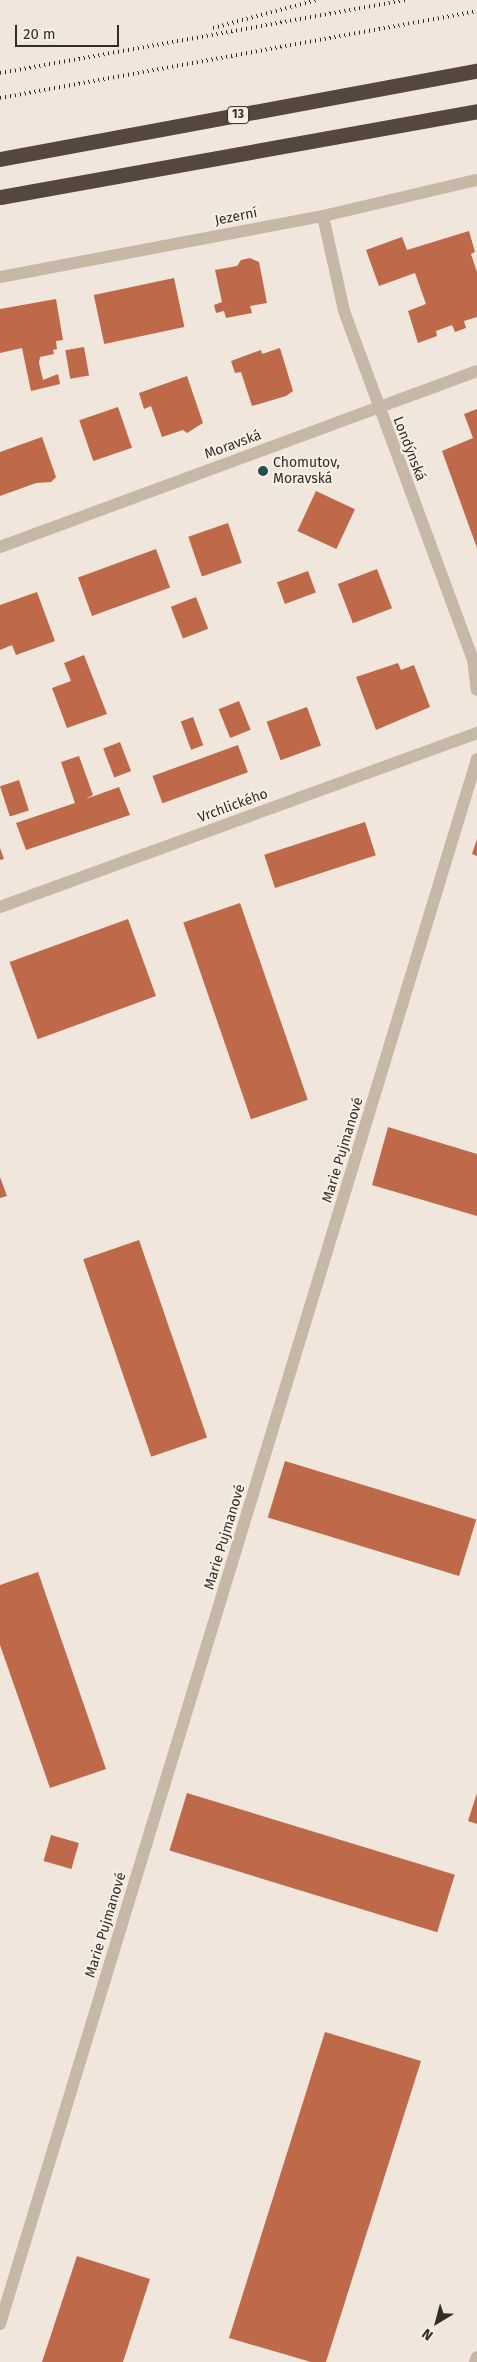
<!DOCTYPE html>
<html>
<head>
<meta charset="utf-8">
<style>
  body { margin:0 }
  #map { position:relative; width:477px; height:2362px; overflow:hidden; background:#f0e6db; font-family:"Fira Sans",sans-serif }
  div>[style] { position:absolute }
  .building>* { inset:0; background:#be694a; transform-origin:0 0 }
  .minor>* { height:12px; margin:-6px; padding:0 6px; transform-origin:6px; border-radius:6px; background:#c7b7a7 }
  .highway>* { height:15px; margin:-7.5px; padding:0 7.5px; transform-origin:7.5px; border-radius:7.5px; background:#55463f }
  .rail>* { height:4px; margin-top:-2px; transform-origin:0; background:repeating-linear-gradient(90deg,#342c27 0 1px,transparent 0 5px) }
  .dots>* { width:14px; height:14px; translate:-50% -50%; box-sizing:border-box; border:2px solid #f8f0e7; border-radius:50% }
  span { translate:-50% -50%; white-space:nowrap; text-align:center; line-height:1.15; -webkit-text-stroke:4px #f8f0e7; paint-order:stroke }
  .shield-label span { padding:1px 4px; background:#f8f0e7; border:1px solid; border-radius:4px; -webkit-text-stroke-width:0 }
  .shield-label { font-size:12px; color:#342c27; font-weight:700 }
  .street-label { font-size:14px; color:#342c27 }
  .poi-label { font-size:14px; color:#342c27 }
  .left { translate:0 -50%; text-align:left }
  .north { position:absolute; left:412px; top:2297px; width:50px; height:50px; -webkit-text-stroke:4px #f8f0e7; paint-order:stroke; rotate:217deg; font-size:14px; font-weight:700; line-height:20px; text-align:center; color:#342c27 }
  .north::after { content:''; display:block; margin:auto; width:18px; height:22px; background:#342c27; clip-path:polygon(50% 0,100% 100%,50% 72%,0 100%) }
  .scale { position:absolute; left:15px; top:25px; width:104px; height:22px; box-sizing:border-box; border:2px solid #342c27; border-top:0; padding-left:6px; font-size:15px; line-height:18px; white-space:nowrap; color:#342c27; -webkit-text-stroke:4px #f8f0e7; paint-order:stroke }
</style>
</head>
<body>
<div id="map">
  <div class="building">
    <i style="clip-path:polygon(469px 231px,475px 252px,471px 254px,477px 272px,477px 317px,464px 321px,466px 328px,455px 332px,452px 325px,436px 331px,437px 336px,418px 343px,408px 311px,426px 304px,415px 273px,379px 286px,366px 250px,402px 237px,407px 250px)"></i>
    <i style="clip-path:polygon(250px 258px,259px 262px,267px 303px,250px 306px,252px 313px,226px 318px,224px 311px,216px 313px,214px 305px,222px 302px,215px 270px,237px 266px,241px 260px)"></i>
    <i style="left:174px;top:278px;width:50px;height:82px;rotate:78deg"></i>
    <i style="clip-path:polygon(56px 299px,63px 340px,56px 341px,57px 349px,53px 350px,54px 354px,40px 357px,39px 363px,43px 380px,58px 374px,60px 384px,31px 391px,22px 348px,0 353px,0 309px)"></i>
    <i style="left:84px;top:347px;width:29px;height:19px;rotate:80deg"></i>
    <i style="clip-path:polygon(280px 348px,293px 391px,286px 396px,252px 406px,241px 372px,235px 373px,231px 361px,261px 350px,262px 354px)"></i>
    <i style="clip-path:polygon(187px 376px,203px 423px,187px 433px,183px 430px,162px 437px,151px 406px,144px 409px,139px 393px)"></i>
    <i style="left:118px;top:407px;width:43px;height:41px;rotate:71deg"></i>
    <i style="clip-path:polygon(477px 409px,477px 548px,442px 451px,473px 438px,464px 414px)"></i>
    <i style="clip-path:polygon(42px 437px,56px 477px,51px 482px,36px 483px,0 496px,0 452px)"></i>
    <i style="left:316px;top:491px;width:43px;height:44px;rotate:25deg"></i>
    <i style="left:228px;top:523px;width:42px;height:42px;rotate:71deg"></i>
    <i style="left:156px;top:549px;width:41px;height:83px;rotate:70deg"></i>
    <i style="left:377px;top:569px;width:42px;height:42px;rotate:69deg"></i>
    <i style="left:308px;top:571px;width:23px;height:33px;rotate:70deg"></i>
    <i style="clip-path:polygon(37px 592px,55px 641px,16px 655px,12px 645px,0 650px,0 605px)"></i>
    <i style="left:196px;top:597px;width:34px;height:27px;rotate:69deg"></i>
    <i style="clip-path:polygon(84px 655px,107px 714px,67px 728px,52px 688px,71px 681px,64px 663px)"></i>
    <i style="clip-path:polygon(398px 663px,401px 670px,414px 665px,430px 707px,376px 730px,356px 677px)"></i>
    <i style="left:239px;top:701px;width:31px;height:22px;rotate:68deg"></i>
    <i style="left:307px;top:707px;width:41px;height:43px;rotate:70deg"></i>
    <i style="left:193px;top:717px;width:30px;height:13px;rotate:70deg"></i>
    <i style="left:120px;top:742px;width:31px;height:18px;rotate:69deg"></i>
    <i style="left:238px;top:745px;width:29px;height:91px;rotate:70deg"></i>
    <i style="clip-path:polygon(79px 756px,93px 795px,86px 799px,119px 787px,130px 815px,26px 850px,16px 823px,75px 803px,61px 762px)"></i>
    <i style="left:19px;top:780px;width:32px;height:20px;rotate:72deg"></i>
    <i style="left:365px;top:822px;width:35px;height:106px;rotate:72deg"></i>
    <i style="clip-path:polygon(477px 839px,477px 856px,472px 854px)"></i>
    <i style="clip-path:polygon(0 848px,4px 859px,0 860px)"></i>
    <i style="left:240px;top:903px;width:208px;height:60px;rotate:71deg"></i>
    <i style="left:128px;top:919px;width:82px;height:126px;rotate:70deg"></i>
    <i style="clip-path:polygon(388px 1127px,477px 1154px,477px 1216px,372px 1185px)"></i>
    <i style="clip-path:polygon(0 1177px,7px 1196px,0 1198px)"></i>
    <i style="left:139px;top:1240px;width:209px;height:59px;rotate:71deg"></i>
    <i style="left:285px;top:1461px;width:200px;height:59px;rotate:17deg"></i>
    <i style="clip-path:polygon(38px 1572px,106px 1769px,50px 1788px,0 1645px,0 1585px)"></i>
    <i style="left:187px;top:1793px;width:280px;height:60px;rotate:17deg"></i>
    <i style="clip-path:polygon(477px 1793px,477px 1824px,468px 1821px)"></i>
    <i style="left:51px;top:1835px;width:29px;height:27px;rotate:16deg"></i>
    <i style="clip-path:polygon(325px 2032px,421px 2061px,326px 2362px,311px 2362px,229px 2338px)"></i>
    <i style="clip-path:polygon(77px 2256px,150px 2279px,123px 2362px,42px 2362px)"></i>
  </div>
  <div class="minor">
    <i style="left:323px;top:216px;width:97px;rotate:77.5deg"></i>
    <i style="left:344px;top:311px;width:371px;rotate:69.7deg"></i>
    <i style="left:473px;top:659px;width:31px;rotate:83deg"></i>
    <i style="left:0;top:277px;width:329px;rotate:-10.7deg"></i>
    <i style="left:323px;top:216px;width:158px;rotate:-13.2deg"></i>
    <i style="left:0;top:547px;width:508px;rotate:-20.25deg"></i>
    <i style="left:0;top:907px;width:508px;rotate:-20.04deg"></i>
    <i style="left:0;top:2324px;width:1636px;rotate:-73.05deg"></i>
    <i style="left:475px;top:2362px;width:5px;rotate:-68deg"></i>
  </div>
  <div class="highway">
    <i style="left:0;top:159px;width:485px;rotate:-10.5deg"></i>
    <i style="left:0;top:197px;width:485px;rotate:-10.2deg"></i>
  </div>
  <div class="rail">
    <i style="left:213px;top:28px;width:108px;rotate:-15.1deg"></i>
    <i style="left:0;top:73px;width:413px;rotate:-10.2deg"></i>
    <i style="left:0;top:98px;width:485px;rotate:-10.3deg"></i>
  </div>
  <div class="dots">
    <i style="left:263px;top:471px;background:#204e53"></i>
  </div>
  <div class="shield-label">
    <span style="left:238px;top:115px">13</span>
  </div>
  <div class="street-label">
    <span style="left:236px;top:217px;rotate:-11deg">Jezerní</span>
    <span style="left:233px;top:445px;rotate:-20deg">Moravská</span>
    <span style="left:409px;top:449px;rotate:69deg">Londýnská</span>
    <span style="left:233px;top:806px;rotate:-20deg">Vrchlického</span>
    <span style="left:343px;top:1150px;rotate:-73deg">Marie Pujmanové</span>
    <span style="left:225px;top:1537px;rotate:-73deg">Marie Pujmanové</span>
    <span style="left:106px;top:1925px;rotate:-73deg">Marie Pujmanové</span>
  </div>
  <div class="poi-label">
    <span class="left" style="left:273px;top:471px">Chomutov,<br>Moravská</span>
  </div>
  <div class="north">N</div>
  <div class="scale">20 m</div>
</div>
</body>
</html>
